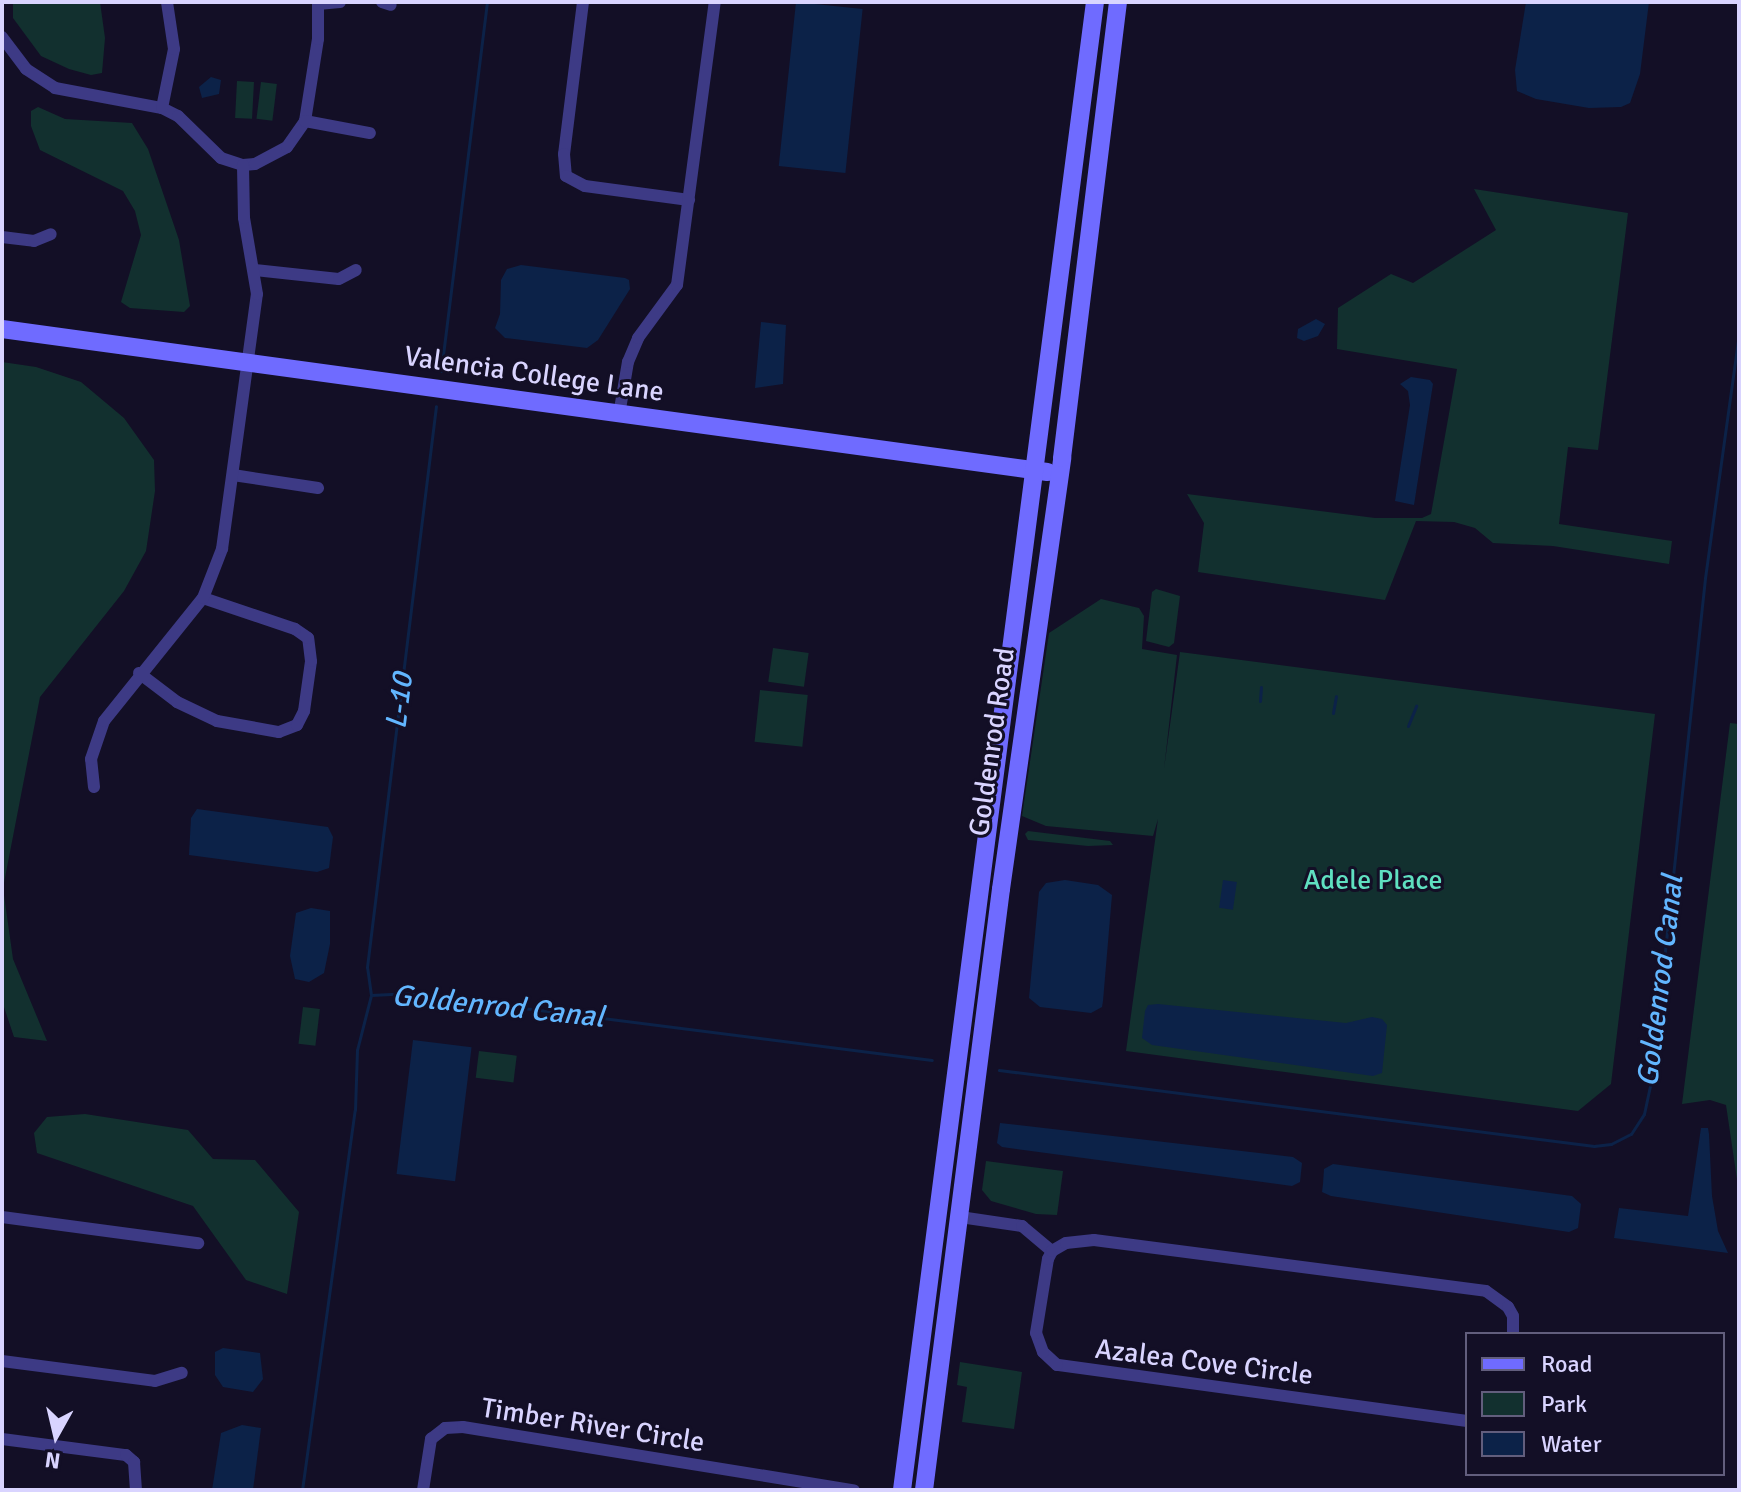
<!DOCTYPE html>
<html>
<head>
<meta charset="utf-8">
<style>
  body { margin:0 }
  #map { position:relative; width:1741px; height:1492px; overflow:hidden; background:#130f26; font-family:Signika,sans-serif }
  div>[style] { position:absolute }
  .green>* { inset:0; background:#12302f; transform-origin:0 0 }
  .water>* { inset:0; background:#0c2248; transform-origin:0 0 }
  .stream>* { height:3px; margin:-1.5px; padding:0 1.5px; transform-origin:1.5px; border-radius:1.5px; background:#0c2248 }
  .street>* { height:12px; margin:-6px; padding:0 6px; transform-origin:6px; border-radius:6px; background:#3d3a85 }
  .secondary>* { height:18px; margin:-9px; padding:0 9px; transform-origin:9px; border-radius:9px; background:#6f6bff }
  span { translate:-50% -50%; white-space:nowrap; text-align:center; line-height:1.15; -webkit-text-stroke:6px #130f26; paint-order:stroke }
  .street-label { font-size:28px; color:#d9d4ff }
  .park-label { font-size:28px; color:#5fe0c0 }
  .water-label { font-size:30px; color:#62b6ff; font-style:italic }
  .frame { position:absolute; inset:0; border:4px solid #d9d4ff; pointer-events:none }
  .legend { position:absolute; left:1465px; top:1332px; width:260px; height:144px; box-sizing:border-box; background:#130f26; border:2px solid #625e7d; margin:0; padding:10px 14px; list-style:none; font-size:24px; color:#d9d4ff }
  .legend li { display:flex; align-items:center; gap:16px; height:40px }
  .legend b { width:40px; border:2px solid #625e7d }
  .north { position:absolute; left:16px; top:1396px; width:80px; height:80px; -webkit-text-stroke:6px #130f26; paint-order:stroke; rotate:188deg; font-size:22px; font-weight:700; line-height:32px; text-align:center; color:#d9d4ff }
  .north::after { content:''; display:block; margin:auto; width:28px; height:36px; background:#d9d4ff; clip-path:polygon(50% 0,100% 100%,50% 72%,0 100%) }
</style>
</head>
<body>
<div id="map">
  <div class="green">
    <i style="clip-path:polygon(13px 2px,100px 2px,105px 38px,102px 73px,91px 75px,69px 69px,41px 56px,13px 18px)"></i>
    <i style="left:237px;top:81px;width:17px;height:37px;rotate:3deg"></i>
    <i style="left:261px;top:82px;width:16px;height:37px;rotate:7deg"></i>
    <i style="clip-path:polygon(38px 107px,65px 119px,132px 123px,148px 149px,179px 240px,190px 306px,184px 312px,130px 308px,121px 302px,141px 235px,135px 211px,123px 191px,40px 150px,31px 126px,31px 111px)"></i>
    <i style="clip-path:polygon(1474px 189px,1628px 213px,1598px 450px,1568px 447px,1559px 524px,1672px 541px,1669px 564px,1553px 546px,1493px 543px,1475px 528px,1454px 522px,1416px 521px,1385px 600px,1198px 572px,1204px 523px,1187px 494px,1375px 518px,1422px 518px,1431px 514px,1457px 369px,1337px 349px,1338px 308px,1391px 274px,1413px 283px,1496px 230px)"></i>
    <i style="clip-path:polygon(2px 362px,36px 367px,81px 382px,124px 418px,154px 460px,155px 491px,146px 551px,124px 591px,40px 697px,3px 888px,13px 959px,47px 1041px,14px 1037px,2px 1001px)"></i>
    <i style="clip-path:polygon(1156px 589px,1180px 596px,1174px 643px,1169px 647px,1146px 641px,1152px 592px)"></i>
    <i style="clip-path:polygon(1101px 599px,1139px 608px,1144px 616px,1142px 649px,1177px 655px,1164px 769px,1180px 652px,1655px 714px,1611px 1084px,1578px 1111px,1126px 1051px,1158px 819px,1153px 836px,1046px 826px,1022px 816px,1049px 633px)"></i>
    <i style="left:773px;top:648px;width:36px;height:34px;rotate:8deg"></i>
    <i style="left:760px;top:690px;width:48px;height:52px;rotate:6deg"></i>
    <i style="clip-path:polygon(1730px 723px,1739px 724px,1739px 1193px,1726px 1105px,1710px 1100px,1682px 1104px)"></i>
    <i style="clip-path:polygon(1028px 831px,1110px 841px,1113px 845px,1088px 846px,1028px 840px,1025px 834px)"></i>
    <i style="left:303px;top:1007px;width:17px;height:37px;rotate:7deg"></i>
    <i style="left:479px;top:1051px;width:38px;height:27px;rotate:7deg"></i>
    <i style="clip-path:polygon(85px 1114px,188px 1130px,213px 1159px,255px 1160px,299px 1212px,287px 1294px,246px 1280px,193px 1206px,37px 1153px,34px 1133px,47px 1117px)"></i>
    <i style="clip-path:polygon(986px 1161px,1063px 1171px,1057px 1215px,1036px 1214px,991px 1201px,982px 1190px)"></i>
    <i style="clip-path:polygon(960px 1362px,1022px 1372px,1014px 1429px,962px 1422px,967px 1387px,957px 1385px)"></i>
  </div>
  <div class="water">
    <i style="left:796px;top:2px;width:67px;height:165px;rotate:6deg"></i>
    <i style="clip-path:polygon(1526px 2px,1649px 2px,1640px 74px,1630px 103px,1621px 107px,1589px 108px,1536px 99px,1517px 91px,1515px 70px)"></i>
    <i style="clip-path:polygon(211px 77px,221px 80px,219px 94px,202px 98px,199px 87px)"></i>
    <i style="clip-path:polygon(521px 265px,625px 278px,629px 280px,630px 289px,598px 340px,587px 348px,505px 338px,495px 328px,500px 314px,501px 280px,507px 269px)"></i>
    <i style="clip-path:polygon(1316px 319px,1325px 324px,1318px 336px,1304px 341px,1297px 338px,1298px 329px)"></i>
    <i style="clip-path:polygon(761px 322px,786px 325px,783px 384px,755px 388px)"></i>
    <i style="clip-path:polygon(1411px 377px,1430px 380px,1433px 384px,1414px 505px,1395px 501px,1410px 405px,1408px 391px,1400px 384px)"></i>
    <i style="clip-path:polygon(197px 809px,328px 827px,333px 837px,329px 868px,317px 872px,189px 855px,191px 818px)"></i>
    <i style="clip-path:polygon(1065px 880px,1098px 885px,1112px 895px,1103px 1001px,1102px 1007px,1091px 1013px,1040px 1007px,1029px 998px,1039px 892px,1046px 883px)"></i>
    <i style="left:1223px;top:880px;width:14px;height:28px;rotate:8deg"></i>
    <i style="clip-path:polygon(311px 908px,330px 911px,330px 944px,324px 973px,309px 982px,295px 979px,290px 956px,296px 913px)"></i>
    <i style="clip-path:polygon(1158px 1004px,1346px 1023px,1372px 1017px,1382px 1019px,1387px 1025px,1382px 1073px,1373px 1076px,1152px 1045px,1142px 1038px,1145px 1011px,1148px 1005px)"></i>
    <i style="left:413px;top:1040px;width:59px;height:135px;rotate:7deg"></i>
    <i style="clip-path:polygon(1000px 1123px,1293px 1157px,1302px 1163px,1300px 1182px,1292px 1186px,1002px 1147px,997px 1143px)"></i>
    <i style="clip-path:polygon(1701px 1128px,1708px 1128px,1709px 1134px,1712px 1196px,1718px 1231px,1728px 1253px,1614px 1238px,1619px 1208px,1688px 1216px)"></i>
    <i style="clip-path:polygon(1333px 1164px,1572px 1196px,1581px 1204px,1578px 1228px,1569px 1232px,1331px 1196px,1322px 1192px,1323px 1184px,1324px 1169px)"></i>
    <i style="clip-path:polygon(223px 1348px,260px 1353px,263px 1379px,253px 1392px,223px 1387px,215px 1375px,215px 1352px)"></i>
    <i style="clip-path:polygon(242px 1425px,261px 1428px,253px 1490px,212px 1490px,221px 1433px)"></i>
  </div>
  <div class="stream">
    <i style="left:441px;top:371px;width:372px;rotate:-82.9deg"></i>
    <i style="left:1260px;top:701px;width:14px;rotate:-86deg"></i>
    <i style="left:1333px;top:713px;width:17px;rotate:-80deg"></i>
    <i style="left:1408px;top:726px;width:22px;rotate:-68deg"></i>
    <i style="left:371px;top:995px;width:35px;rotate:-3deg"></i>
    <i style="left:406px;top:993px;width:530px;rotate:7.26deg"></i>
    <i style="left:999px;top:1070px;width:600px;rotate:7.28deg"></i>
    <i style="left:1594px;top:1146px;width:17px;rotate:-7deg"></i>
    <i style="left:1611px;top:1144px;width:22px;rotate:-27deg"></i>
    <i style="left:1631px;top:1134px;width:24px;rotate:-57deg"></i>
    <i style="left:1644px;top:1114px;width:34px;rotate:-78deg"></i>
    <i style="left:1651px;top:1081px;width:506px;rotate:-83.87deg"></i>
    <i style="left:1705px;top:578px;width:247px;rotate:-82.1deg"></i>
    <i style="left:302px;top:1490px;width:384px;rotate:-82.1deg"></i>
    <i style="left:355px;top:1110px;width:60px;rotate:-88.1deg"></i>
    <i style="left:357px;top:1050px;width:57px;rotate:-75.7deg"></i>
    <i style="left:371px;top:995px;width:28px;rotate:-98deg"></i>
    <i style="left:367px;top:967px;width:565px;rotate:-82.99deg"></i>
  </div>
  <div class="street">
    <i style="left:382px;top:2px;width:9px;rotate:18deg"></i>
    <i style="left:583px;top:2px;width:153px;rotate:97.1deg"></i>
    <i style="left:564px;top:154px;width:22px;rotate:85deg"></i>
    <i style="left:566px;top:176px;width:21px;rotate:28deg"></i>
    <i style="left:585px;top:186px;width:105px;rotate:7.7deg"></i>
    <i style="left:318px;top:4px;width:22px;rotate:-5deg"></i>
    <i style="left:2px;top:37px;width:40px;rotate:53deg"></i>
    <i style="left:26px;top:69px;width:35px;rotate:33deg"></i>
    <i style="left:55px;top:88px;width:109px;rotate:10.6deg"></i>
    <i style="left:162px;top:108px;width:18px;rotate:27deg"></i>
    <i style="left:178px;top:116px;width:60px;rotate:44.3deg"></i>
    <i style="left:221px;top:158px;width:23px;rotate:18deg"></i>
    <i style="left:243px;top:165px;width:12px;rotate:-5deg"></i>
    <i style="left:255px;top:164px;width:36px;rotate:-28deg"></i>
    <i style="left:287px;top:147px;width:32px;rotate:-55deg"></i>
    <i style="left:305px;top:121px;width:83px;rotate:-81deg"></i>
    <i style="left:318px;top:39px;width:37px;rotate:-90deg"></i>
    <i style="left:162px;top:108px;width:60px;rotate:-78.5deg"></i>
    <i style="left:174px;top:49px;width:48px;rotate:-98.5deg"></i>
    <i style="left:305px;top:121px;width:66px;rotate:10.5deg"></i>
    <i style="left:2px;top:237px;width:32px;rotate:7deg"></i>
    <i style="left:34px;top:241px;width:18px;rotate:-22deg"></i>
    <i style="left:255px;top:270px;width:84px;rotate:6.1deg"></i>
    <i style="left:339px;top:279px;width:19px;rotate:-28deg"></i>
    <i style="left:619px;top:415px;width:54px;rotate:-80.4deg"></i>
    <i style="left:628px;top:362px;width:26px;rotate:-67deg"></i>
    <i style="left:638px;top:338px;width:66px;rotate:-53.7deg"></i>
    <i style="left:677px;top:285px;width:286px;rotate:-82.4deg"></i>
    <i style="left:233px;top:475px;width:86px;rotate:8.7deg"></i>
    <i style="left:139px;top:673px;width:48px;rotate:37.3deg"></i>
    <i style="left:177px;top:702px;width:44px;rotate:25.4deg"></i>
    <i style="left:217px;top:721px;width:63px;rotate:10.1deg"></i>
    <i style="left:279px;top:732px;width:19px;rotate:-21deg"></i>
    <i style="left:297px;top:725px;width:16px;rotate:-63deg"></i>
    <i style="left:304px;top:711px;width:50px;rotate:-82deg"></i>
    <i style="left:311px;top:661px;width:23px;rotate:-97deg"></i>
    <i style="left:308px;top:638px;width:16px;rotate:-145deg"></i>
    <i style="left:295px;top:629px;width:97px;rotate:-161.4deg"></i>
    <i style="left:94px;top:787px;width:28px;rotate:-96deg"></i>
    <i style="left:91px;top:759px;width:40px;rotate:-71.1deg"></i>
    <i style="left:104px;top:721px;width:158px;rotate:-51.2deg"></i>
    <i style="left:203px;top:598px;width:53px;rotate:-68.8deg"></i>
    <i style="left:222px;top:549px;width:257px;rotate:-82.2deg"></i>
    <i style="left:257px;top:294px;width:77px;rotate:-99.7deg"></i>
    <i style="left:244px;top:218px;width:53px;rotate:-91.1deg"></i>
    <i style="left:2px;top:1217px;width:198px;rotate:7.6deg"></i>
    <i style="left:960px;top:1217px;width:63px;rotate:8.3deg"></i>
    <i style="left:1022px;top:1226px;width:39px;rotate:40deg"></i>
    <i style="left:2px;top:1361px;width:154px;rotate:7.4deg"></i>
    <i style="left:155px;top:1381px;width:28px;rotate:-17deg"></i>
    <i style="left:1467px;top:1421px;width:414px;rotate:-172.2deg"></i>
    <i style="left:1057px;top:1365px;width:19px;rotate:-137deg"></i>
    <i style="left:1043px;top:1352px;width:20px;rotate:-110deg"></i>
    <i style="left:1036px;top:1333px;width:75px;rotate:-80.8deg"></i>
    <i style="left:1048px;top:1259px;width:9px;rotate:-63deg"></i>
    <i style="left:1052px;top:1251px;width:16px;rotate:-30deg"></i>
    <i style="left:1066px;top:1243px;width:28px;rotate:-6deg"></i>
    <i style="left:1094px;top:1240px;width:395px;rotate:7.4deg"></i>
    <i style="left:1486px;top:1291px;width:27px;rotate:36deg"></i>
    <i style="left:1508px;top:1307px;width:10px;rotate:61deg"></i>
    <i style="left:1513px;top:1316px;width:18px;rotate:90deg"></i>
    <i style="left:2px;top:1439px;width:125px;rotate:7.4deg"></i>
    <i style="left:126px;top:1455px;width:11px;rotate:41deg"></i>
    <i style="left:134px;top:1462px;width:28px;rotate:86deg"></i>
    <i style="left:423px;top:1490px;width:52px;rotate:-81.1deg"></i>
    <i style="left:431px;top:1439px;width:18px;rotate:-38deg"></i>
    <i style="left:445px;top:1428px;width:18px;rotate:-3deg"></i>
    <i style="left:463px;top:1427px;width:396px;rotate:9.2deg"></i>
  </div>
  <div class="secondary">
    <i style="left:2px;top:329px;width:1055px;rotate:7.79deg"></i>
    <i style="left:902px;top:1490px;width:1500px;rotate:-82.61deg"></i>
    <i style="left:924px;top:1490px;width:606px;rotate:-82.7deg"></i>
    <i style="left:1001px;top:889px;width:435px;rotate:-81.9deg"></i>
    <i style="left:1062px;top:458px;width:459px;rotate:-83deg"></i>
  </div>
  <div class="street-label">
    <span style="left:534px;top:374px;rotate:8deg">Valencia College Lane</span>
    <span style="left:992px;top:742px;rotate:-82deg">Goldenrod Road</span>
    <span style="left:1204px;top:1362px;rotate:7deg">Azalea Cove Circle</span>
    <span style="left:593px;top:1425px;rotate:9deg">Timber River Circle</span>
  </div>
  <div class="park-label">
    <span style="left:1373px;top:880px">Adele Place</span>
  </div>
  <div class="water-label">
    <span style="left:400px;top:701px;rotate:-83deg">L-10</span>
    <span style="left:1661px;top:981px;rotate:-83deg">Goldenrod Canal</span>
    <span style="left:498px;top:1007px;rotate:6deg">Goldenrod Canal</span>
  </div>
  <div class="frame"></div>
  <ul class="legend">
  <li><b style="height:10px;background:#6f6bff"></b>Road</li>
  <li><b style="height:22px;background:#12302f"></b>Park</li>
  <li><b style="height:22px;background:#0c2248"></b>Water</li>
  </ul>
  <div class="north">N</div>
</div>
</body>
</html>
